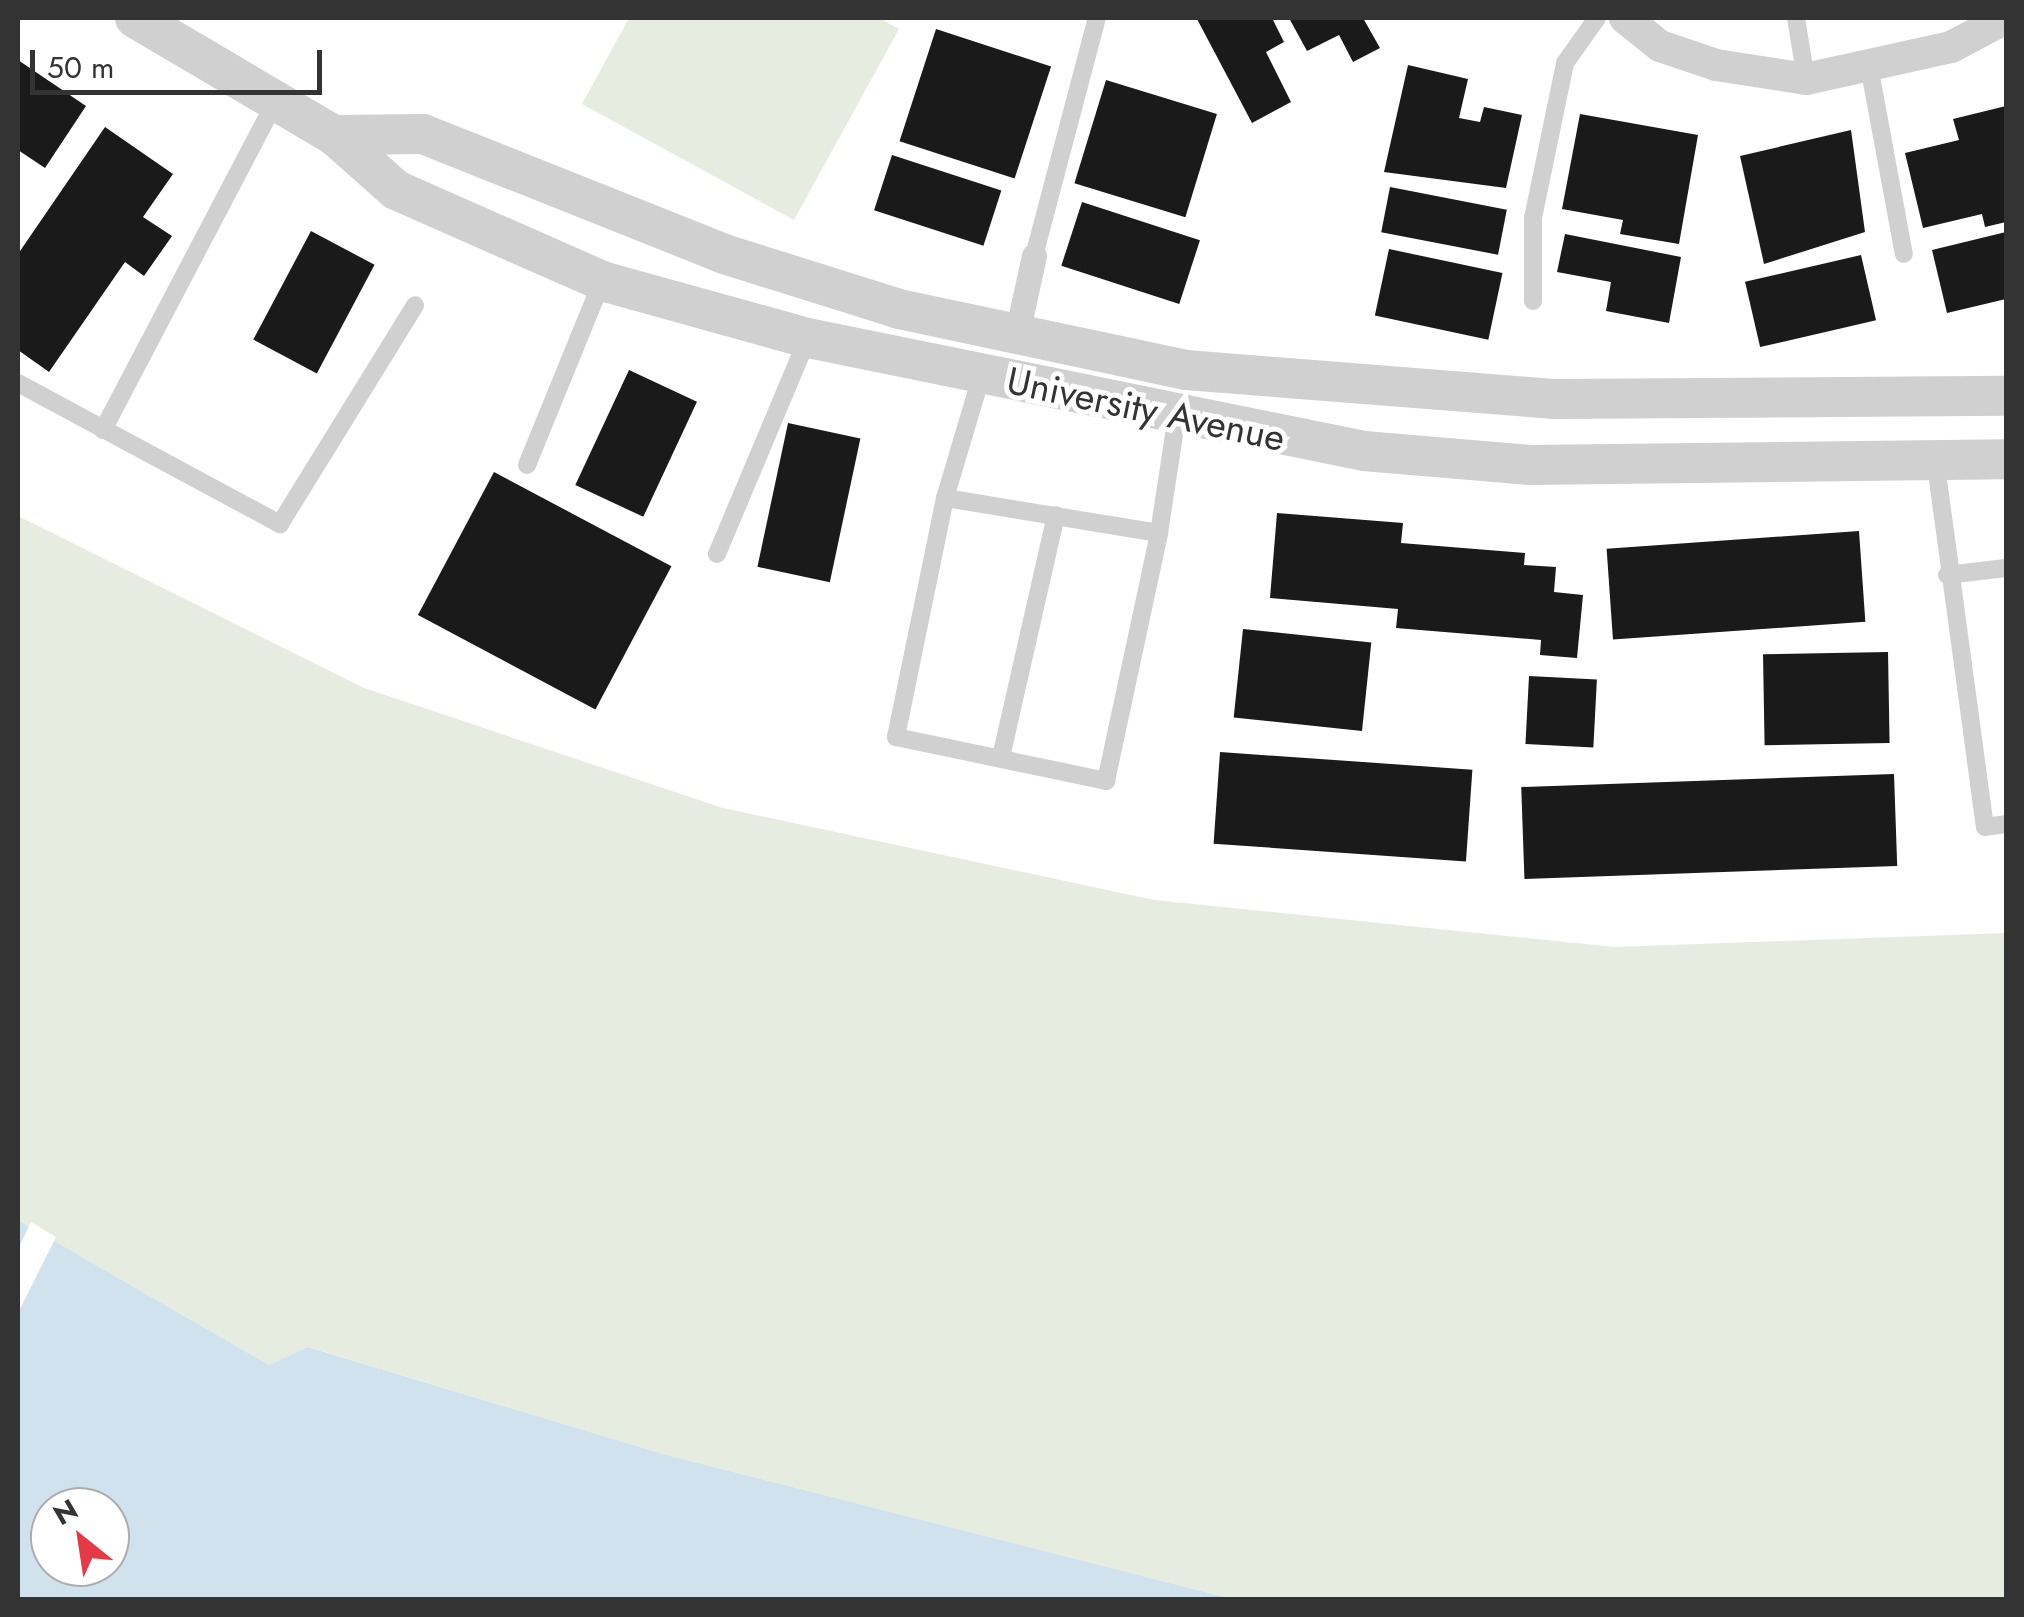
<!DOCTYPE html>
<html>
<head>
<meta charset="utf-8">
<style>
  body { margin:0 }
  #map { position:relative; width:2024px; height:1617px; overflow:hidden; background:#fff; font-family:Jost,sans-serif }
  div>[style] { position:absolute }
  .green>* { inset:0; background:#e6ecdf }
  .water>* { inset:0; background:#cfe2ee }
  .pier>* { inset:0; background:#fff }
  .building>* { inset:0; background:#1a1a1a; transform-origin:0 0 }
  .service>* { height:18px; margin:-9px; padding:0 9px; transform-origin:9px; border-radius:9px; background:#d0d0d0 }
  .pedestrian>* { height:25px; margin:-12.5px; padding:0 12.5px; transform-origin:12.5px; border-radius:12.5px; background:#d0d0d0 }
  .minor>* { height:32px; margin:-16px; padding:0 16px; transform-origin:16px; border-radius:16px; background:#d0d0d0 }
  .tertiary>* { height:40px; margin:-20px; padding:0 20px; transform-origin:20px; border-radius:20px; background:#d0d0d0 }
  span { translate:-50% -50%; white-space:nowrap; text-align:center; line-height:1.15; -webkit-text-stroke:10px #fff; paint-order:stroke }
  .street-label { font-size:38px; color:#333 }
  .frame { position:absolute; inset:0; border:20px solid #333; pointer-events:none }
  .north { position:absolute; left:30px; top:1487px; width:100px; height:100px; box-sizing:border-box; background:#fff; border:2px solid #adadad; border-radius:50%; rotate:330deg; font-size:28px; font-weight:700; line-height:40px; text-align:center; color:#333 }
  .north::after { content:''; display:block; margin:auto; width:35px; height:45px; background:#e63946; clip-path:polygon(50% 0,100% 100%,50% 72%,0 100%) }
  .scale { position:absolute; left:30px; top:50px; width:292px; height:45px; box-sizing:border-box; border:5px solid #333; border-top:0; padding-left:12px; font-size:30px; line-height:35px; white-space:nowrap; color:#333; -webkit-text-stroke:8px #fff; paint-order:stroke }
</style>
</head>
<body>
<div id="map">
  <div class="green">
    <i style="clip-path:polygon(629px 18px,879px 18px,899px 29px,794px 220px,582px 104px)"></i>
    <i style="clip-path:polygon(18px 516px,364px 688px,723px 808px,1154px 900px,1615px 947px,2006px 933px,2006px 1599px,1233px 1599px,663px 1454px,309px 1347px,269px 1365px,18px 1220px)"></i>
  </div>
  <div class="water">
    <i style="clip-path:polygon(evenodd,18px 1220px,269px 1365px,308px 1347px,663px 1454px,1233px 1599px,18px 1599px,18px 1220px,50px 1507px,110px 1507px,110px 1567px,50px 1567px,50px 1507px)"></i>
  </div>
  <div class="pier">
    <i style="clip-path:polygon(31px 1222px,56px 1237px,18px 1313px,18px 1249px)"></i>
  </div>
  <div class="building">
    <i style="clip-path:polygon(1272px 18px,1284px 42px,1266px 52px,1291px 102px,1252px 123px,1197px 19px)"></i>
    <i style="clip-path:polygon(1289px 18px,1363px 18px,1380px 48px,1353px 62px,1339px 35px,1307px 51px)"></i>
    <i style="left:936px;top:29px;width:121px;height:118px;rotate:18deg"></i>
    <i style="clip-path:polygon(18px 60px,86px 106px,45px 168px,18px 150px)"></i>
    <i style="clip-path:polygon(1408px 65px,1468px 79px,1459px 118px,1480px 122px,1484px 107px,1522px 115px,1506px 188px,1384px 172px)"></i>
    <i style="left:1106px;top:80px;width:116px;height:108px;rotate:17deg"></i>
    <i style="clip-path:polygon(2006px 106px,2006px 222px,1985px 227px,1982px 214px,1923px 228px,1905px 153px,1959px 140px,1953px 119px)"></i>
    <i style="clip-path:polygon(1580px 114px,1698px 135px,1679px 244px,1620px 234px,1623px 220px,1562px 209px)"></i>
    <i style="clip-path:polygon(105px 127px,173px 174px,143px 217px,172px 236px,144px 276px,125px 262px,49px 372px,18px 350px,18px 254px)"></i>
    <i style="clip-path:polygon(1851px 130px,1865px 232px,1764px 264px,1740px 156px)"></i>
    <i style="left:892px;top:155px;width:115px;height:58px;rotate:18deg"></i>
    <i style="left:1390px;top:187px;width:119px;height:46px;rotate:11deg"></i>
    <i style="left:1082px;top:202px;width:124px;height:67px;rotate:18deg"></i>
    <i style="left:311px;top:231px;width:72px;height:123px;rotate:28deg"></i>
    <i style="clip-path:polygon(2006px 232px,2006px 299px,1947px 313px,1932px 250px)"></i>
    <i style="clip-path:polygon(1565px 234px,1681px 257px,1669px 323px,1606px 311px,1611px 282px,1557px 272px)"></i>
    <i style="left:1389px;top:249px;width:116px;height:68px;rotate:12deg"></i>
    <i style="left:1861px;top:255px;width:67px;height:119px;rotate:77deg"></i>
    <i style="left:629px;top:370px;width:75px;height:127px;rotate:25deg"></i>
    <i style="left:788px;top:423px;width:74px;height:147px;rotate:12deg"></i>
    <i style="left:494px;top:472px;width:201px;height:162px;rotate:28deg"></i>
    <i style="clip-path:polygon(1277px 513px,1403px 523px,1401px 543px,1525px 553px,1524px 565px,1556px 567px,1554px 592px,1583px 595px,1577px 658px,1540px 655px,1541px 640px,1396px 628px,1398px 609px,1270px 598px)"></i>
    <i style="left:1859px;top:531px;width:91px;height:253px;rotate:86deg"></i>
    <i style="left:1243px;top:629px;width:129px;height:89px;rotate:6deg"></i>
    <i style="left:1888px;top:652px;width:91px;height:125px;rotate:89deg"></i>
    <i style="left:1529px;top:676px;width:68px;height:68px;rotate:3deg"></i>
    <i style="left:1220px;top:752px;width:253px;height:92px;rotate:4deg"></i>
    <i style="left:1894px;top:774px;width:92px;height:373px;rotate:88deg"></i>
  </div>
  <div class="service">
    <i style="left:1796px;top:18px;width:62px;rotate:80.7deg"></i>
    <i style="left:1869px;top:66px;width:191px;rotate:79.5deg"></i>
    <i style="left:1034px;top:256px;width:246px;rotate:-75.2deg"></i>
    <i style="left:1533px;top:301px;width:83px;rotate:-90deg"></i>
    <i style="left:1533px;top:218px;width:158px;rotate:-78.3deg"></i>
    <i style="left:1565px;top:63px;width:55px;rotate:-54.6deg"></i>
    <i style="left:18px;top:383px;width:298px;rotate:28.3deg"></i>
    <i style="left:280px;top:524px;width:257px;rotate:-58.3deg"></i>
    <i style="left:103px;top:430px;width:372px;rotate:-62.3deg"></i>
    <i style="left:527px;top:465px;width:199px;rotate:-67.8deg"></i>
    <i style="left:1936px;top:465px;width:365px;rotate:82.3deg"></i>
    <i style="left:1985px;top:827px;width:21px;rotate:-8deg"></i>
    <i style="left:945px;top:498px;width:129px;rotate:-73.4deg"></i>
    <i style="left:1159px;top:533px;width:217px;rotate:-170.7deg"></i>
    <i style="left:945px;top:498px;width:244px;rotate:101.6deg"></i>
    <i style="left:896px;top:737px;width:215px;rotate:11.8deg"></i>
    <i style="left:1106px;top:781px;width:254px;rotate:-77.9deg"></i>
    <i style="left:1159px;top:533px;width:125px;rotate:-81.3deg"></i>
    <i style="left:717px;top:554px;width:234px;rotate:-67.2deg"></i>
    <i style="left:1947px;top:575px;width:59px;rotate:-6.8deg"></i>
    <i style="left:1001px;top:757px;width:248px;rotate:-77.2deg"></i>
  </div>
  <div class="pedestrian">
    <i style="left:1017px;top:333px;width:79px;rotate:-77.6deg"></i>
  </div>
  <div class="minor">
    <i style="left:1625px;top:18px;width:45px;rotate:38.7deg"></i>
    <i style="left:1660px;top:46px;width:59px;rotate:18.7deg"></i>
    <i style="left:1716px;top:65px;width:91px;rotate:8.8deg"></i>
    <i style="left:1806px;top:79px;width:148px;rotate:-12.4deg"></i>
    <i style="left:1951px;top:47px;width:62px;rotate:-27.8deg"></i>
  </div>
  <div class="tertiary">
    <i style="left:135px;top:18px;width:231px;rotate:30.5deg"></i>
    <i style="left:334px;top:135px;width:83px;rotate:41.6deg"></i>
    <i style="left:396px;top:190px;width:225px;rotate:23.8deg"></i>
    <i style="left:602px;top:281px;width:214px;rotate:15.5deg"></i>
    <i style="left:808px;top:338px;width:567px;rotate:11.49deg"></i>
    <i style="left:1364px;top:451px;width:166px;rotate:4.8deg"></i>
    <i style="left:1529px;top:465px;width:477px;rotate:-0.7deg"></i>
    <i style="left:334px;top:135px;width:89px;rotate:-0.6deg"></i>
    <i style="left:423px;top:134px;width:324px;rotate:21.7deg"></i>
    <i style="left:724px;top:254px;width:183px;rotate:17.4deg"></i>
    <i style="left:899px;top:309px;width:293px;rotate:12deg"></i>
    <i style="left:1186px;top:370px;width:368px;rotate:4.5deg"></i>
    <i style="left:1553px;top:399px;width:453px;rotate:-0.4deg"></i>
  </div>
  <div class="street-label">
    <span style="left:1146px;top:409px;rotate:12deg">University Avenue</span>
  </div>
  <div class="frame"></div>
  <div class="north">N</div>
  <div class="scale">50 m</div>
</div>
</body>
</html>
